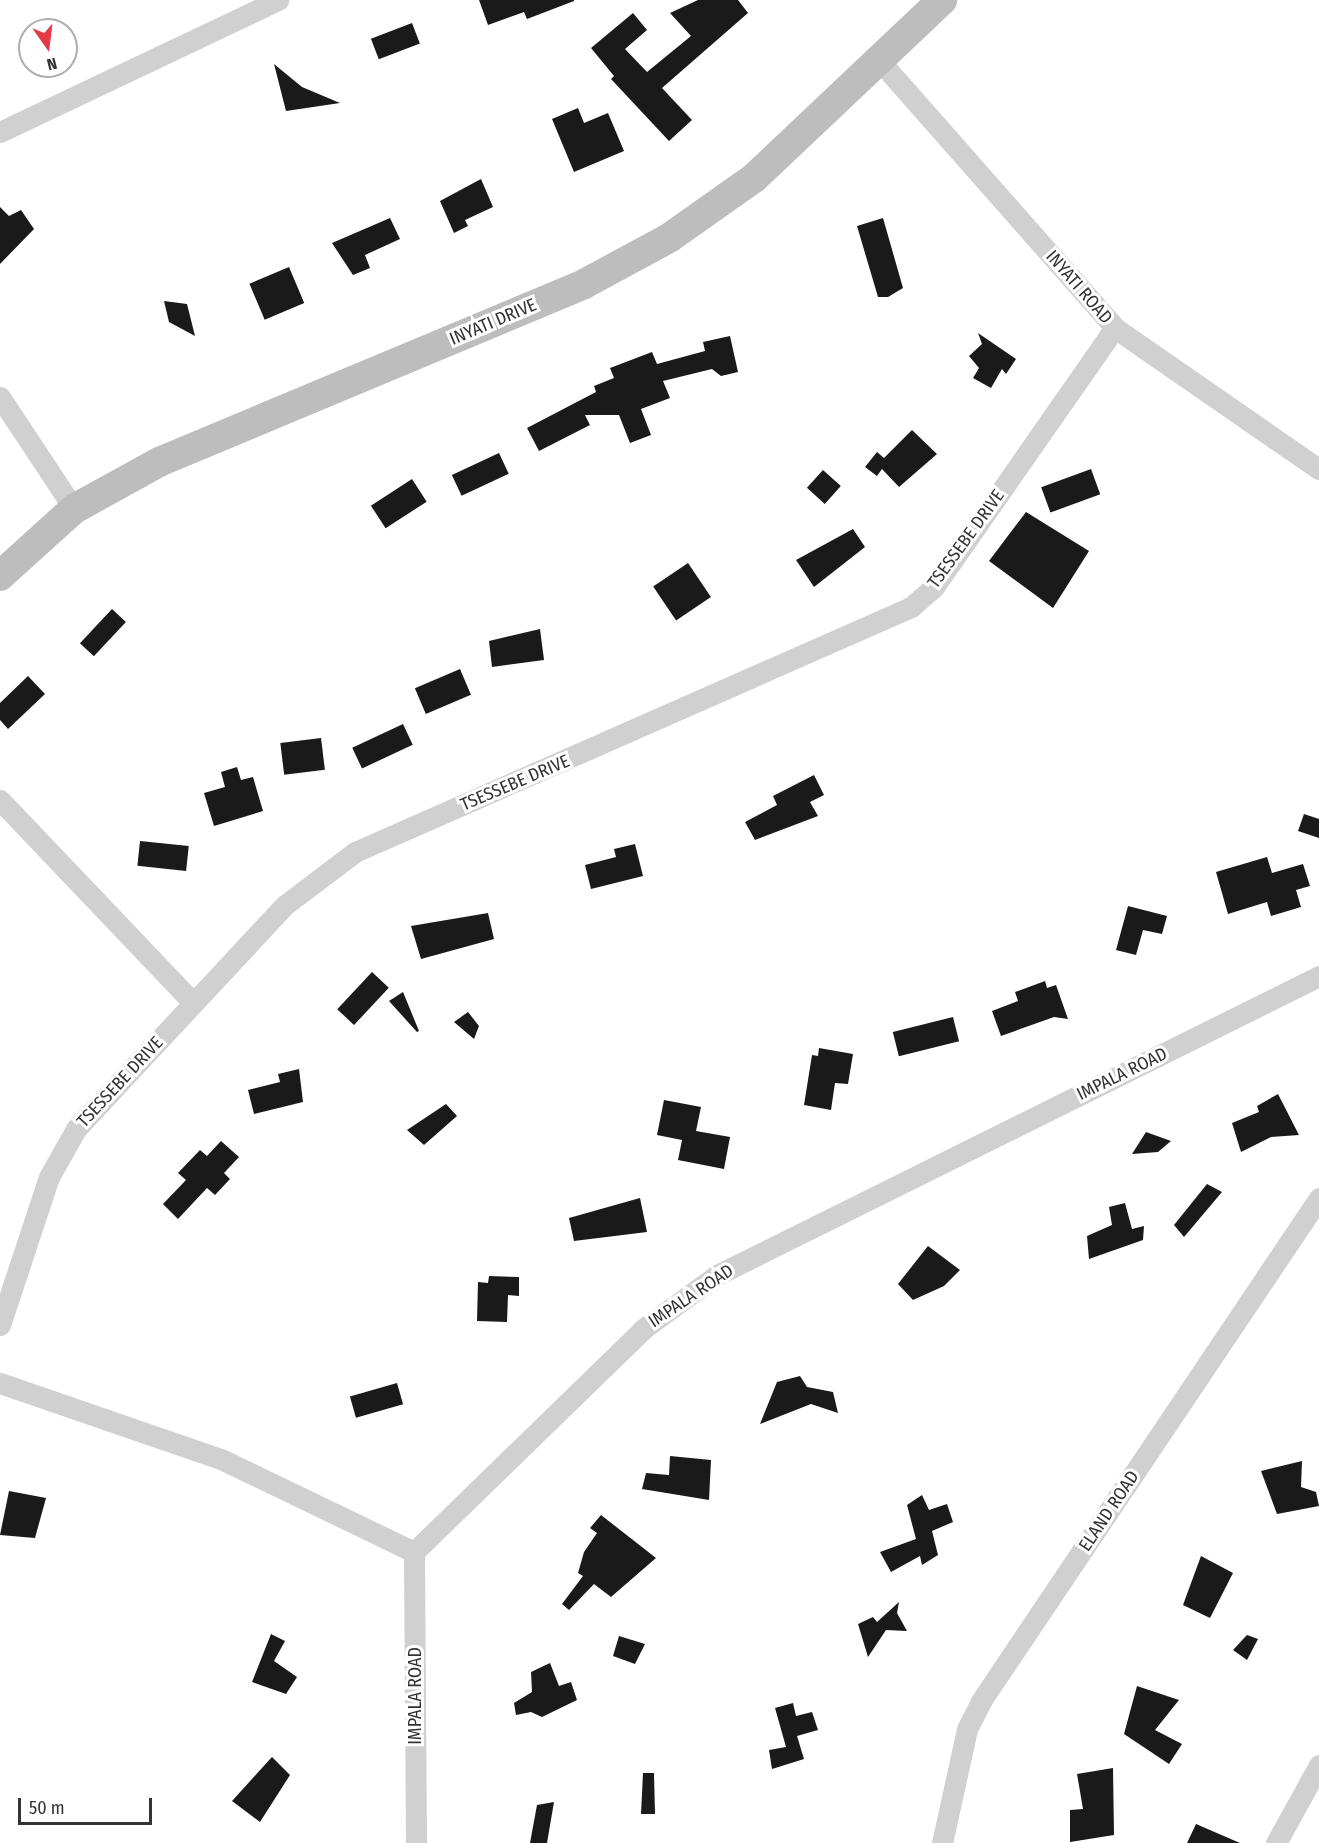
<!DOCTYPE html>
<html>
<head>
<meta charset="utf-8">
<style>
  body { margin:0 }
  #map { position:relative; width:1319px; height:1843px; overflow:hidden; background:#fff; font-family:"Fira Sans Condensed",sans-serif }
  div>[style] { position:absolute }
  .building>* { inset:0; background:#1a1a1a; transform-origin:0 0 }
  .street>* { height:21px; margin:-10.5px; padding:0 10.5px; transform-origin:10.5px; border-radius:10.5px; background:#d0d0d0 }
  .secondary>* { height:30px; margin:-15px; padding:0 15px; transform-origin:15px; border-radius:15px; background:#bdbdbd }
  span { translate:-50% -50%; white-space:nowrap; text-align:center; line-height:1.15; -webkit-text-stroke:6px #fff; paint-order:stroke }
  .street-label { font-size:18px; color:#333 }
  .north { position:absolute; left:18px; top:18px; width:60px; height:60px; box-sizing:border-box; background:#fff; border:2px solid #adadad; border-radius:50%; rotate:166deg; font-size:16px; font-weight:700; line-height:24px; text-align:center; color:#333 }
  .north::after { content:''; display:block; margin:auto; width:21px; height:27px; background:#e63946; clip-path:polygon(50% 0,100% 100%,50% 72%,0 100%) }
  .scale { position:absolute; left:18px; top:1798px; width:134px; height:27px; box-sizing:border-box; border:3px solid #333; border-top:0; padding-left:8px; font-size:18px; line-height:21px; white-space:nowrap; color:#333; -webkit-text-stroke:4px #fff; paint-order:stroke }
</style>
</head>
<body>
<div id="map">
  <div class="building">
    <i style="clip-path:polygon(479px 0,574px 0,574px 1px,527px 19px,524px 12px,488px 25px)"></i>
    <i style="clip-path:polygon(698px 0,738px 0,748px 13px,662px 88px,692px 120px,669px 141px,611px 79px,614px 76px,591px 48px,633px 13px,647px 30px,625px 49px,647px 72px,691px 36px,670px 13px)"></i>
    <i style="left:412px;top:23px;width:22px;height:44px;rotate:69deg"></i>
    <i style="clip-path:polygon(274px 64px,302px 87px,340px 103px,286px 111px)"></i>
    <i style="clip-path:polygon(578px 108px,584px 123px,608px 113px,624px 151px,574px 172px,552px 119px)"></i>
    <i style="clip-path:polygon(481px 179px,493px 207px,465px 220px,468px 226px,454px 233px,440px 201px)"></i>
    <i style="clip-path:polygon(0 207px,9px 216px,21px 210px,34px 229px,0 264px)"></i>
    <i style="clip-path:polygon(390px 218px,400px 239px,365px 255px,370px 268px,353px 275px,332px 243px)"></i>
    <i style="clip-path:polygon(883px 218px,903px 288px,888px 297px,878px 297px,857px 226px)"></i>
    <i style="left:289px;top:267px;width:39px;height:43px;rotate:67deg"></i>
    <i style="clip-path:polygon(164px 301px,187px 304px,195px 336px,169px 322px)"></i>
    <i style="clip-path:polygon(978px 333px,1016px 359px,1006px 374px,1002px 369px,991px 388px,973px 378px,979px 368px,969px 356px,982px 344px)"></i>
    <i style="clip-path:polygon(730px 336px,738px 372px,721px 376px,712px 369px,663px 381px,670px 398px,641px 409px,651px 435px,630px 443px,619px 415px,585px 415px,590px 425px,539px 451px,527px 428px,596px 392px,594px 386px,614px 378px,610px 368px,652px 352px,657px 364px,705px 351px,703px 342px)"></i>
    <i style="clip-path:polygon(912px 430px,937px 454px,899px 487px,882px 469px,877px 476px,865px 467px,877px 452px,884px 458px)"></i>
    <i style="left:499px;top:453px;width:23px;height:52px;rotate:65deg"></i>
    <i style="left:1091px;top:469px;width:27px;height:53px;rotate:70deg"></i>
    <i style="left:823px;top:470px;width:24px;height:24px;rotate:42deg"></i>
    <i style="left:412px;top:479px;width:27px;height:49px;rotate:57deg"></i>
    <i style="clip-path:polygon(1026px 512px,1089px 551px,1053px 608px,989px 561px)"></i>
    <i style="clip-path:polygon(853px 529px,865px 547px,814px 587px,796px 560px)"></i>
    <i style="left:688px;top:563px;width:41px;height:42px;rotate:56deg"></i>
    <i style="left:112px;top:609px;width:19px;height:47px;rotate:43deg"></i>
    <i style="clip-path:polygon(540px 629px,544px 660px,492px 667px,489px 641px)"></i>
    <i style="left:460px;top:669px;width:28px;height:49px;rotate:67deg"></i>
    <i style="clip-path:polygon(28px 676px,45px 694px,8px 729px,0 720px,0 703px)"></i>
    <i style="left:403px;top:724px;width:23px;height:56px;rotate:65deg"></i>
    <i style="left:321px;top:738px;width:32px;height:41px;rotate:83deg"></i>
    <i style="clip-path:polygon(237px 767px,241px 780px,253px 777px,263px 811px,214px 826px,204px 793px,225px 787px,221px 772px)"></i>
    <i style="clip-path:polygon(814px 775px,824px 795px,810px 802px,818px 816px,755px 840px,745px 822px,777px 805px,773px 796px)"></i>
    <i style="clip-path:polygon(1304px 814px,1319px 819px,1319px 838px,1298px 831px)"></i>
    <i style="left:140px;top:841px;width:49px;height:25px;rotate:6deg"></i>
    <i style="clip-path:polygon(635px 844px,643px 876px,591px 889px,585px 865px,616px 857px,614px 849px)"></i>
    <i style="clip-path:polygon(1267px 857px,1272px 873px,1303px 864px,1310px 886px,1296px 890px,1301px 907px,1271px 916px,1267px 902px,1228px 914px,1216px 872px)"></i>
    <i style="clip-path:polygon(1128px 906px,1167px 916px,1162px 934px,1143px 930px,1136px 955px,1116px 950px)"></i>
    <i style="clip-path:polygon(488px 913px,494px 939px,421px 959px,411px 926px)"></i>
    <i style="left:372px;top:972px;width:23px;height:51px;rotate:43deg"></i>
    <i style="clip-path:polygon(1045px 981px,1047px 988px,1056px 985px,1068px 1019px,1054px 1017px,1001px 1036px,992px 1011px,1018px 1001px,1015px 992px)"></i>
    <i style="clip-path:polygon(403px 992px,419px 1031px,417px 1032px,389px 1001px)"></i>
    <i style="clip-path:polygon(468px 1012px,479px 1026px,474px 1039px,454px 1022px)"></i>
    <i style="left:953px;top:1017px;width:25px;height:62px;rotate:76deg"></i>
    <i style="clip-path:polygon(819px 1048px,853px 1054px,848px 1084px,835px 1083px,831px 1110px,804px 1105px,812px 1055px,818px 1056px)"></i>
    <i style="clip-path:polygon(299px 1069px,303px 1102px,254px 1114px,248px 1090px,280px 1082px,278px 1074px)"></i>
    <i style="clip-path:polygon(1278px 1094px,1299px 1135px,1271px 1137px,1241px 1152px,1232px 1123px,1259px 1112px,1257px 1106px)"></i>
    <i style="clip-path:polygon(664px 1100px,701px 1107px,696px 1131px,730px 1137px,724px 1169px,678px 1160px,682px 1140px,657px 1135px)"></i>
    <i style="clip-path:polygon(446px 1104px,457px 1116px,424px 1145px,407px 1130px)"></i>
    <i style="clip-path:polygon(1146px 1132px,1171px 1141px,1158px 1152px,1132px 1154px)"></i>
    <i style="clip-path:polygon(221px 1141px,239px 1157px,224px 1173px,230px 1179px,215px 1195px,207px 1188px,178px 1219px,163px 1204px,186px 1180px,178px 1173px,200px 1150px,207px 1156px)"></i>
    <i style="clip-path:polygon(1207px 1184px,1222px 1192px,1184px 1237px,1174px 1225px)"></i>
    <i style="clip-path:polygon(640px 1198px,647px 1232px,574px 1241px,569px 1218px)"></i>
    <i style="clip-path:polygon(1125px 1203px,1132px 1229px,1144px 1226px,1143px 1240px,1089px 1259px,1087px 1236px,1112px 1225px,1109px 1207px)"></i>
    <i style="clip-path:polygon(928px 1246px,960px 1270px,944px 1286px,913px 1300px,898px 1284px)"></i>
    <i style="clip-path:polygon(489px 1276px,519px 1277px,519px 1296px,508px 1295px,507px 1322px,477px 1321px,478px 1282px,488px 1283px)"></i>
    <i style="clip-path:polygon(800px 1376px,807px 1387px,833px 1392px,838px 1413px,811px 1404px,760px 1424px,777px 1382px)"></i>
    <i style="left:397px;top:1383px;width:22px;height:49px;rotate:74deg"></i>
    <i style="clip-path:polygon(670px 1456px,711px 1460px,709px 1500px,642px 1489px,646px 1473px,669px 1475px)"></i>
    <i style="clip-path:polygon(1302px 1461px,1301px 1487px,1316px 1492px,1319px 1506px,1277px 1514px,1261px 1471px)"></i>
    <i style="clip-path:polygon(9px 1491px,46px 1498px,35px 1538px,0 1535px)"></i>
    <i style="clip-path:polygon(922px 1495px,929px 1510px,947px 1504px,953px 1522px,932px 1531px,938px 1555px,922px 1565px,920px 1556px,891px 1572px,880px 1552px,916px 1539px,907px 1505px)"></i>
    <i style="clip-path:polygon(601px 1515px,656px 1558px,611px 1597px,594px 1584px,569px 1610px,562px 1604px,583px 1576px,578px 1573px,584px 1552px,597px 1533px,590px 1528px)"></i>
    <i style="clip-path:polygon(1201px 1556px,1233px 1573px,1210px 1618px,1183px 1605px)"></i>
    <i style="clip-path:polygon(899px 1602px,897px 1613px,907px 1631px,886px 1630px,868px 1657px,858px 1624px,873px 1617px,877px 1622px)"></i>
    <i style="clip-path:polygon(271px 1634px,285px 1641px,274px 1661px,297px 1677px,286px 1694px,252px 1682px)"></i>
    <i style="clip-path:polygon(1247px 1635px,1258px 1639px,1247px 1660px,1233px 1650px)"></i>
    <i style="clip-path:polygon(619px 1636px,645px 1644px,635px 1664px,613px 1656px)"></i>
    <i style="clip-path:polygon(550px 1663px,559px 1686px,571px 1682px,577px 1700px,542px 1717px,531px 1712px,516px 1715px,514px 1703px,532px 1692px,531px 1672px)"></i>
    <i style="clip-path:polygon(1137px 1686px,1179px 1700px,1155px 1730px,1182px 1744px,1169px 1764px,1124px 1734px)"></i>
    <i style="clip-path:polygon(793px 1703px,796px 1716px,812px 1712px,818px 1730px,797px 1736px,804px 1759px,772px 1769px,769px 1750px,786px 1747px,775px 1708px)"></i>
    <i style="clip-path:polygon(272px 1757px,290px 1775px,260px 1822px,232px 1801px)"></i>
    <i style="clip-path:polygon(1113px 1768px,1114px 1835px,1070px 1842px,1070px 1810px,1083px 1809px,1077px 1774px)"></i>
    <i style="clip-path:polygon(643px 1773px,654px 1773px,655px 1814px,641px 1814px)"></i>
    <i style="clip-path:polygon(554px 1802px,547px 1843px,530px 1843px,537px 1805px)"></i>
    <i style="clip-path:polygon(1196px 1824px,1240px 1843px,1187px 1843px)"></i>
  </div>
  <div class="street">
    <i style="left:879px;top:60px;width:357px;rotate:48.6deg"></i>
    <i style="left:1115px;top:328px;width:248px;rotate:34.7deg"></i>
    <i style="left:0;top:132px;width:308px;rotate:-25.4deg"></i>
    <i style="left:0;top:397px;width:134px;rotate:56.5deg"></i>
    <i style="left:0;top:800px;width:280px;rotate:46.4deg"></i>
    <i style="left:0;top:1325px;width:156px;rotate:-71.7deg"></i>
    <i style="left:49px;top:1177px;width:55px;rotate:-60.6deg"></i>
    <i style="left:76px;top:1129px;width:306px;rotate:-47deg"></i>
    <i style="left:285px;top:905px;width:88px;rotate:-37.1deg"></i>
    <i style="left:355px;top:852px;width:608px;rotate:-23.78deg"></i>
    <i style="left:911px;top:607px;width:30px;rotate:-41deg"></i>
    <i style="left:934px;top:587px;width:316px;rotate:-55.1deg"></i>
    <i style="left:0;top:1383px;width:236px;rotate:19deg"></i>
    <i style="left:223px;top:1460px;width:212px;rotate:25.7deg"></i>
    <i style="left:416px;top:1843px;width:291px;rotate:-90.4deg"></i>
    <i style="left:414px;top:1552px;width:320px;rotate:-44.2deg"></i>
    <i style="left:643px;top:1329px;width:92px;rotate:-36.1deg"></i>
    <i style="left:717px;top:1275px;width:672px;rotate:-26.41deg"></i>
    <i style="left:942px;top:1843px;width:117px;rotate:-77.6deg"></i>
    <i style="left:967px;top:1729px;width:31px;rotate:-63deg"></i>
    <i style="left:981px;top:1701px;width:606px;rotate:-56.1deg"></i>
    <i style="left:1276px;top:1843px;width:89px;rotate:-61.1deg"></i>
  </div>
  <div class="secondary">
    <i style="left:0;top:576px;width:100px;rotate:-42.2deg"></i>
    <i style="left:74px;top:509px;width:97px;rotate:-28.9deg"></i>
    <i style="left:159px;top:462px;width:461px;rotate:-22.7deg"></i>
    <i style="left:584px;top:284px;width:97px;rotate:-28.4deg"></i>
    <i style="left:669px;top:238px;width:104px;rotate:-35.2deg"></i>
    <i style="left:754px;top:178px;width:259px;rotate:-43.4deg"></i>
  </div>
  <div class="street-label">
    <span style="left:1079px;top:287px;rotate:49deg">INYATI ROAD</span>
    <span style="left:493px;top:322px;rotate:-23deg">INYATI DRIVE</span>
    <span style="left:966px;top:539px;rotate:-54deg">TSESSEBE DRIVE</span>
    <span style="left:515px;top:783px;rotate:-23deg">TSESSEBE DRIVE</span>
    <span style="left:1122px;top:1074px;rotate:-26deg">IMPALA ROAD</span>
    <span style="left:120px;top:1082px;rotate:-47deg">TSESSEBE DRIVE</span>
    <span style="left:691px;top:1296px;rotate:-34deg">IMPALA ROAD</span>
    <span style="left:1109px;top:1511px;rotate:-56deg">ELAND ROAD</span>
    <span style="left:415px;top:1696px;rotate:-90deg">IMPALA ROAD</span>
  </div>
  <div class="north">N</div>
  <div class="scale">50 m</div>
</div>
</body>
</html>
